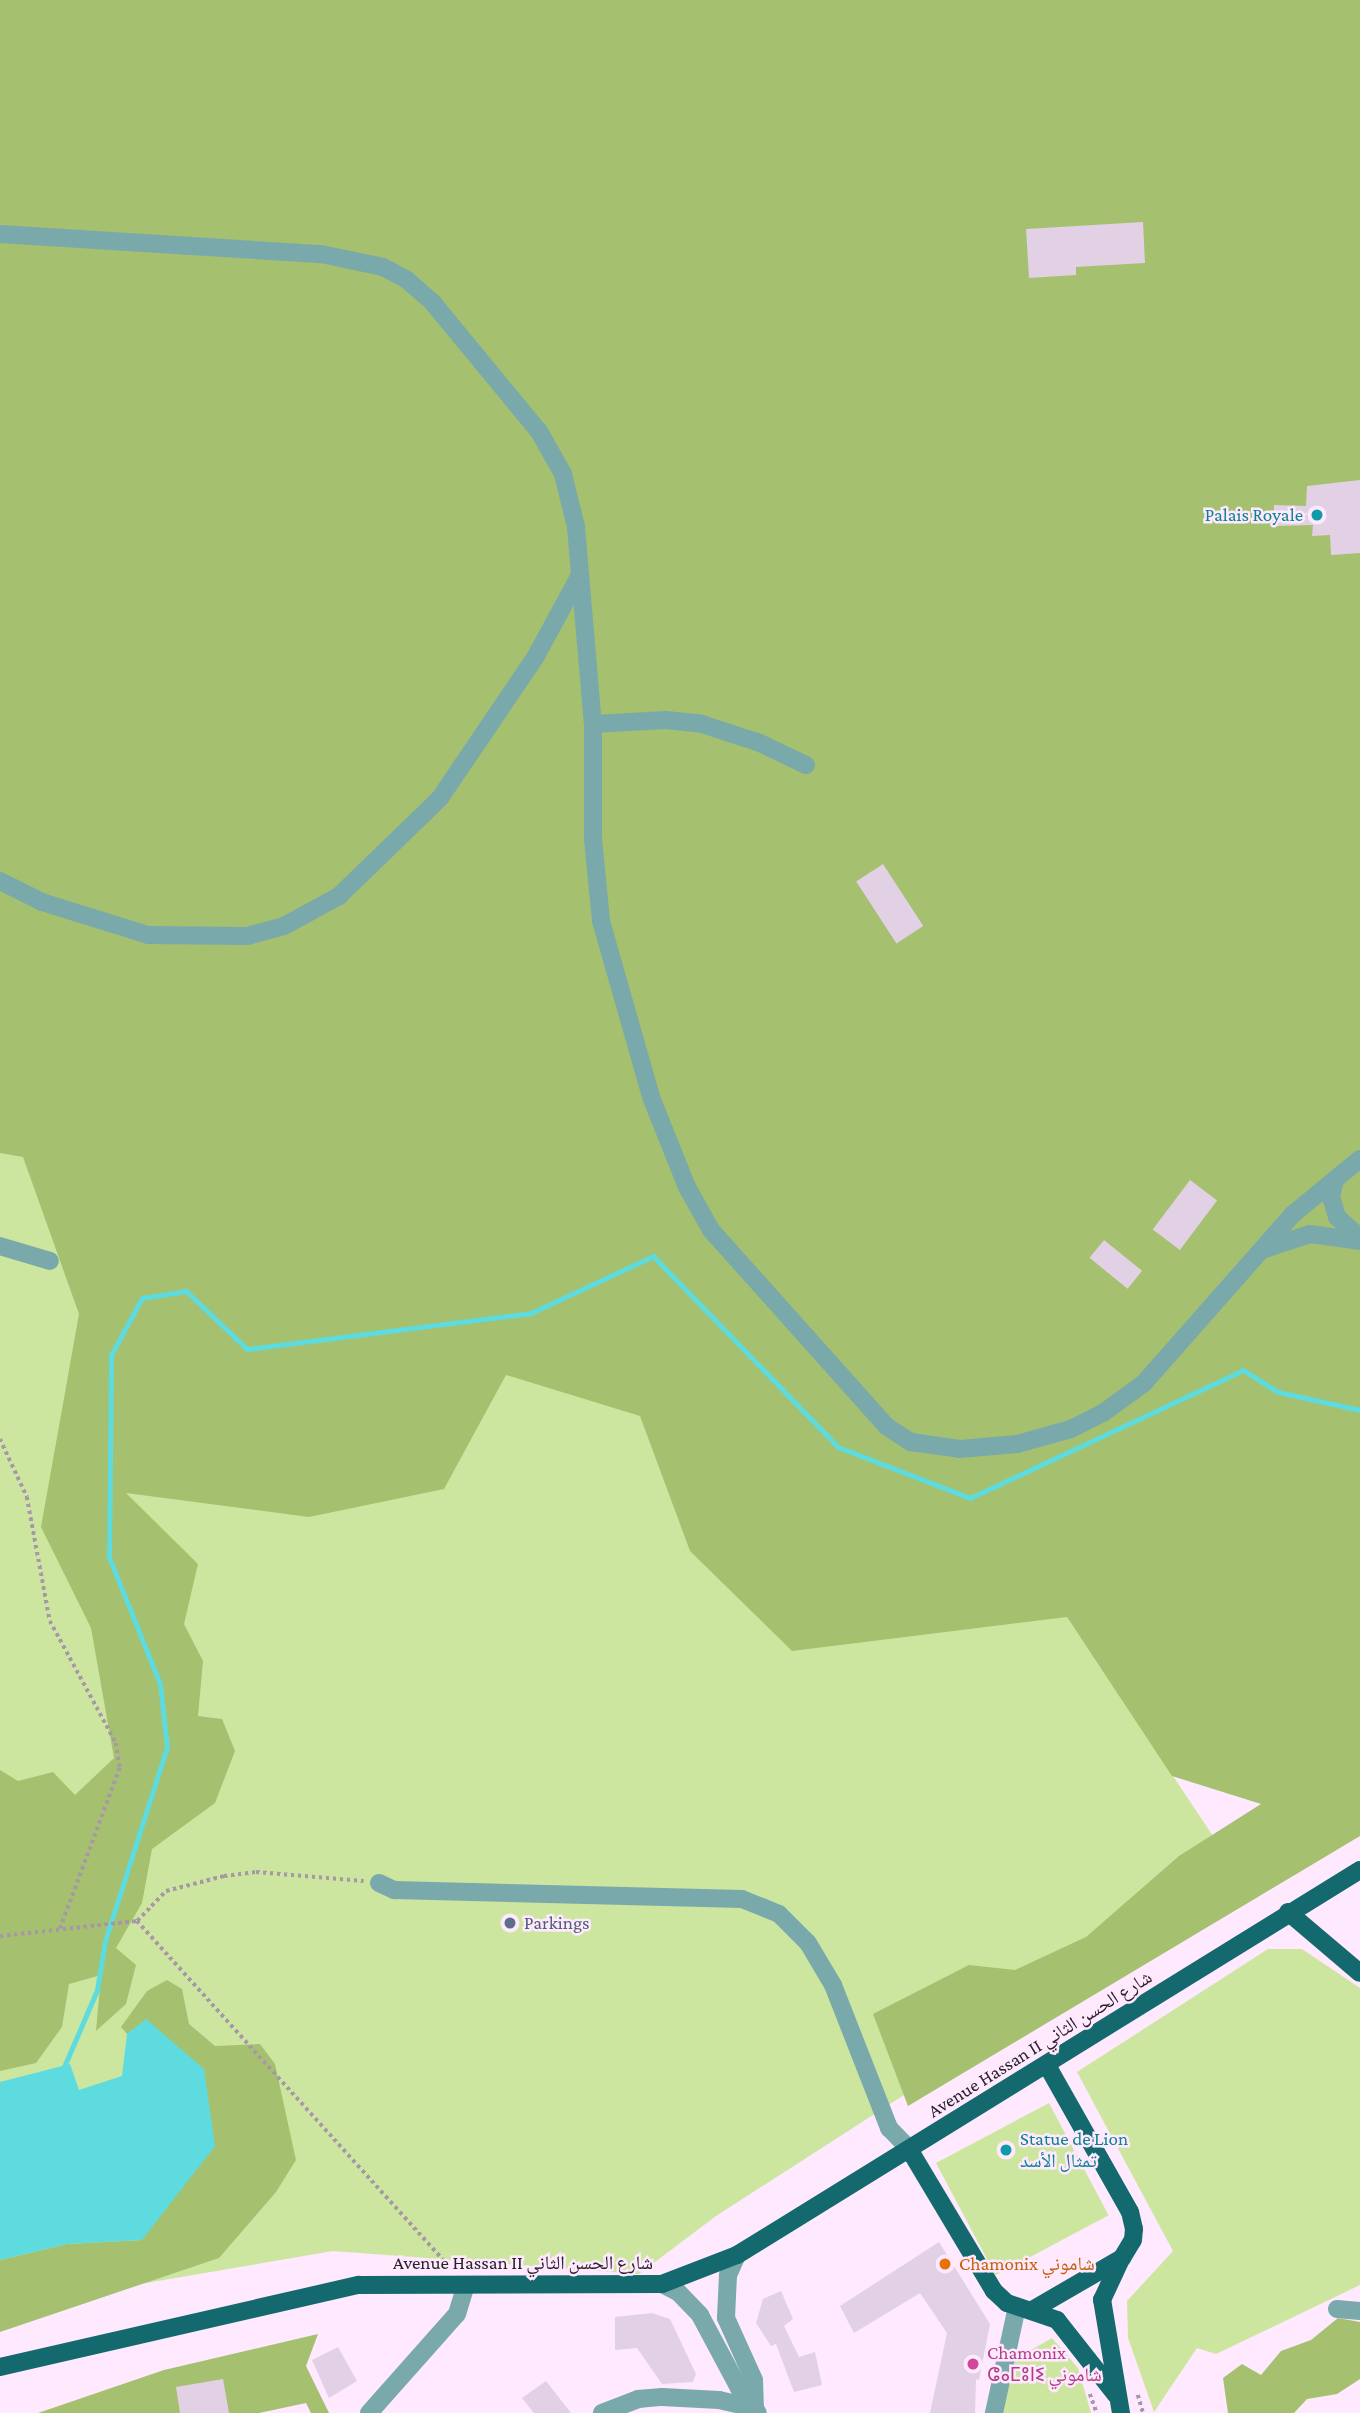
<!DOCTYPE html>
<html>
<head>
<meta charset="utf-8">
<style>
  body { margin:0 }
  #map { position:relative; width:1360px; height:2413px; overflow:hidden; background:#fee9fe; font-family:"Crimson Pro","Noto Naskh Arabic","Noto Sans Tifinagh",serif }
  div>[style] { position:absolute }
  .green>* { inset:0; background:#cde69f; transform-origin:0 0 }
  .forest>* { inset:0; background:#a5c06f }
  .water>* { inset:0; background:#5ddbde }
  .stream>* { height:5px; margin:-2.5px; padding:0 2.5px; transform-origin:2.5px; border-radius:2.5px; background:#5ddbde }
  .building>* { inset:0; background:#e2d0e5; transform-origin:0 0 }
  .path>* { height:3.5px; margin-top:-1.75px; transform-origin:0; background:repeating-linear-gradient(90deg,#a798a7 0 3.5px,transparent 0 7px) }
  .minor>* { height:18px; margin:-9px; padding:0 9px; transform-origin:9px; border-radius:9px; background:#7aa9ab }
  .major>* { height:18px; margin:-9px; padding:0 9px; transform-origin:9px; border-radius:9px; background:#13696d }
  .dots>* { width:19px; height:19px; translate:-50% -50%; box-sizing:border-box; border:4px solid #fee9fe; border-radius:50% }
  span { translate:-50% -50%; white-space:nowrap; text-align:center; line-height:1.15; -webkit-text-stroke:5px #fee9fe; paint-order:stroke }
  .culture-label { font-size:19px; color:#0d838f }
  .right { translate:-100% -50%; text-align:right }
  .left { translate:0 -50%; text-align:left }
  .service-label { font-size:19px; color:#4e5e75 }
  .street-label { font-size:19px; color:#292129 }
  .food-label { font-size:19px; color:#c56008 }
  .hotel-label { font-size:19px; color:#b23c85 }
</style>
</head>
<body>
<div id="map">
  <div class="green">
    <i style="clip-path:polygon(0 0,1360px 0,1067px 1617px,1241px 1878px,716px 2216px,639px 2274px,333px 2251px,0 2308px)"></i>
    <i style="clip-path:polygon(1268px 1949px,1302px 1949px,1360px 1988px,1360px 2285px,1216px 2354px,1197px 2348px,1154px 2412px,1128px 2338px,1127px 2301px,1173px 2251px,1077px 2072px)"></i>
    <i style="left:1049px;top:2103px;width:127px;height:128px;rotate:62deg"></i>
    <i style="clip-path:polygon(1052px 2338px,1078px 2368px,1091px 2413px,1002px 2413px,1012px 2361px)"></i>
  </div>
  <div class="forest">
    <i style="clip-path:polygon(0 0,1360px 0,1360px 1836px,908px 2106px,873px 2014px,969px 1965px,1015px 1970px,1086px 1937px,1179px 1856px,1261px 1804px,1172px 1776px,1067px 1617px,792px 1651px,690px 1551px,640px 1416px,506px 1375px,444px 1489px,309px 1517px,126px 1493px,198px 1564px,184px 1624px,203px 1661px,198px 1716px,222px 1719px,235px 1751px,215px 1803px,152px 1849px,142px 1903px,116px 1948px,136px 1965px,126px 2004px,96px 2031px,101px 1975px,69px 1984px,62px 2027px,36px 2063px,0 2071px,0 1770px,18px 1781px,53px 1772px,75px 1795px,114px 1758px,91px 1628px,41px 1527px,79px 1314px,23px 1157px,0 1153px)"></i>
    <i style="clip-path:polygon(167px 1980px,182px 1989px,189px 2024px,215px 2046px,260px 2044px,275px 2064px,296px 2160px,276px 2192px,219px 2258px,0 2332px,0 2260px,67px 2244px,142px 2240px,147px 2019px,127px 2034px,121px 2027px,147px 1991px)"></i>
    <i style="clip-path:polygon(1338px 2318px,1360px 2322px,1360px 2379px,1337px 2394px,1307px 2399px,1294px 2413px,1228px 2413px,1223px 2378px,1242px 2364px,1261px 2375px,1281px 2351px,1311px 2340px)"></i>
    <i style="clip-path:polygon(318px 2334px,306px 2366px,329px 2413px,311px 2413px,306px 2403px,259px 2413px,38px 2413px,164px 2370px)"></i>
  </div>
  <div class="water">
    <i style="clip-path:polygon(146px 2019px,204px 2069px,215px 2146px,142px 2240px,67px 2244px,0 2260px,0 2082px,70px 2064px,79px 2090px,122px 2076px,127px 2034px)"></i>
  </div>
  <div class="stream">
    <i style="left:63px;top:2069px;width:86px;rotate:-66.7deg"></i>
    <i style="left:97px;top:1990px;width:50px;rotate:-80.7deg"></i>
    <i style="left:105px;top:1941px;width:204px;rotate:-72.3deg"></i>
    <i style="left:167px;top:1747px;width:63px;rotate:-96.3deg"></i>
    <i style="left:160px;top:1684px;width:137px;rotate:-111.9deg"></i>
    <i style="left:109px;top:1557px;width:202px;rotate:-89.4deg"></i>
    <i style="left:111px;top:1355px;width:65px;rotate:-61.5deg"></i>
    <i style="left:142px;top:1298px;width:45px;rotate:-9deg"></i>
    <i style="left:186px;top:1291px;width:84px;rotate:43.6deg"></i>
    <i style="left:247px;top:1349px;width:286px;rotate:-7.2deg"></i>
    <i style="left:531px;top:1313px;width:135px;rotate:-25deg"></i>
    <i style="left:653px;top:1256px;width:266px;rotate:45.9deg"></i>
    <i style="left:838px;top:1447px;width:142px;rotate:21.1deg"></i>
    <i style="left:970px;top:1498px;width:302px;rotate:-25.1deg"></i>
    <i style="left:1243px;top:1370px;width:41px;rotate:32.2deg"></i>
    <i style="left:1278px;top:1392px;width:84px;rotate:12.4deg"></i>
  </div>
  <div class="building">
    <i style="clip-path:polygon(1143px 222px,1145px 263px,1076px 267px,1076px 275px,1029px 278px,1026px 229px)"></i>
    <i style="clip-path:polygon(1360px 480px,1360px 553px,1331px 555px,1330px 535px,1312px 536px,1313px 525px,1274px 526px,1274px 505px,1306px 506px,1307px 486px)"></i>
    <i style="left:883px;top:864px;width:74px;height:32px;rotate:57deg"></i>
    <i style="left:1190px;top:1180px;width:34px;height:62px;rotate:37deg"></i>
    <i style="left:1104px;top:1240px;width:49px;height:23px;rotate:39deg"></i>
    <i style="clip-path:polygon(939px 2242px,990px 2324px,979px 2380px,976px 2379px,975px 2413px,930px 2413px,947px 2333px,920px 2293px,854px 2333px,840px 2306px)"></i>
    <i style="clip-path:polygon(781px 2291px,793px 2319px,784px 2326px,799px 2357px,815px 2352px,822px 2385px,794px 2392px,776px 2344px,771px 2346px,756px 2323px,763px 2299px)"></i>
    <i style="clip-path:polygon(652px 2313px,670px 2319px,696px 2374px,693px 2382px,662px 2384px,637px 2348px,615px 2350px,615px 2317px)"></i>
    <i style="clip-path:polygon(338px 2347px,357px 2381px,329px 2398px,312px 2360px)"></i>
    <i style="clip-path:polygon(223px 2379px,229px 2413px,180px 2413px,176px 2387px)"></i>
    <i style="clip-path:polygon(546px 2381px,571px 2413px,534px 2413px,522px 2398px)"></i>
  </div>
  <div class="path">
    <i style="left:0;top:1439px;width:64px;rotate:65deg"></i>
    <i style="left:27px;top:1497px;width:126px;rotate:79.5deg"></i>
    <i style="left:50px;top:1621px;width:139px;rotate:61.6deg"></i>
    <i style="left:116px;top:1743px;width:25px;rotate:81deg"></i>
    <i style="left:120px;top:1768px;width:172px;rotate:110.4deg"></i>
    <i style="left:137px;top:1921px;width:42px;rotate:-46deg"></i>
    <i style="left:166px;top:1891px;width:60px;rotate:-14.5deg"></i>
    <i style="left:224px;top:1876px;width:32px;rotate:-7deg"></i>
    <i style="left:256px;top:1872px;width:108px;rotate:4.8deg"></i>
    <i style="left:0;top:1936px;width:138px;rotate:-6.2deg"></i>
    <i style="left:137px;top:1921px;width:465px;rotate:47.9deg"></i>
    <i style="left:1090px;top:2394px;width:20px;rotate:70deg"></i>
    <i style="left:1138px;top:2395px;width:19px;rotate:74deg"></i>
  </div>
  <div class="minor">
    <i style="left:0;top:234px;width:322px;rotate:3.6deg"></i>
    <i style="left:321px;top:254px;width:63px;rotate:11.8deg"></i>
    <i style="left:383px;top:267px;width:27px;rotate:28deg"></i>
    <i style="left:407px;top:280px;width:35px;rotate:41deg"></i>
    <i style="left:433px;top:303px;width:168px;rotate:50.5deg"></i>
    <i style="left:540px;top:433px;width:47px;rotate:60.7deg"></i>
    <i style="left:563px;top:474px;width:55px;rotate:76.2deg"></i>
    <i style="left:576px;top:527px;width:198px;rotate:85.1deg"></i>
    <i style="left:593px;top:724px;width:115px;rotate:90deg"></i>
    <i style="left:593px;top:839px;width:82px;rotate:84.4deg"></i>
    <i style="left:601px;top:921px;width:183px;rotate:74.1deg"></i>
    <i style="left:651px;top:1097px;width:97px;rotate:68.2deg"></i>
    <i style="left:687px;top:1187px;width:49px;rotate:60.8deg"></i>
    <i style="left:711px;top:1230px;width:263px;rotate:48.2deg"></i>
    <i style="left:886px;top:1426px;width:30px;rotate:33deg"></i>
    <i style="left:911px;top:1442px;width:49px;rotate:8.1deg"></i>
    <i style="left:960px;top:1449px;width:57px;rotate:-5deg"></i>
    <i style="left:1017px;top:1444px;width:56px;rotate:-15.5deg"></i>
    <i style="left:1071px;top:1429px;width:36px;rotate:-27deg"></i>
    <i style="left:1103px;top:1413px;width:51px;rotate:-36.2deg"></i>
    <i style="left:1144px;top:1383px;width:224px;rotate:-48.6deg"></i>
    <i style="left:1292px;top:1215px;width:88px;rotate:-39.5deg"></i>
    <i style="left:593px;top:724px;width:73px;rotate:-3.1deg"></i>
    <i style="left:666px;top:720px;width:36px;rotate:6deg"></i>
    <i style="left:702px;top:724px;width:61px;rotate:18.1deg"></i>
    <i style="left:760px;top:743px;width:51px;rotate:25.6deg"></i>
    <i style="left:0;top:881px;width:47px;rotate:26.6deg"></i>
    <i style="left:42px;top:902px;width:111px;rotate:17.3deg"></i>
    <i style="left:148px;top:935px;width:99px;rotate:0.6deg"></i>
    <i style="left:247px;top:936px;width:38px;rotate:-15deg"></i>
    <i style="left:284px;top:926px;width:63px;rotate:-28.6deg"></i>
    <i style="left:339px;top:896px;width:141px;rotate:-44.1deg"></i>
    <i style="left:440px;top:798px;width:171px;rotate:-55.9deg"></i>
    <i style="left:536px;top:656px;width:92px;rotate:-61.5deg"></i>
    <i style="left:1335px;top:1180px;width:17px;rotate:103deg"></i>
    <i style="left:1331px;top:1197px;width:21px;rotate:73deg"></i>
    <i style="left:1337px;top:1217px;width:31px;rotate:42deg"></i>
    <i style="left:0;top:1246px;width:52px;rotate:16.7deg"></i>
    <i style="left:1265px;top:1249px;width:47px;rotate:-18.4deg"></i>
    <i style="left:1310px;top:1234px;width:50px;rotate:8deg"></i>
    <i style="left:379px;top:1883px;width:17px;rotate:25deg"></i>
    <i style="left:394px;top:1890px;width:348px;rotate:1.5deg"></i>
    <i style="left:742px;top:1899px;width:40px;rotate:22deg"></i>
    <i style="left:779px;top:1914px;width:41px;rotate:45deg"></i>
    <i style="left:808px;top:1943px;width:49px;rotate:59.2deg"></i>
    <i style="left:833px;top:1985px;width:154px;rotate:68.6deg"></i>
    <i style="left:889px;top:2128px;width:29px;rotate:46deg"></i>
    <i style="left:737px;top:2255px;width:22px;rotate:114deg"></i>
    <i style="left:728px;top:2275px;width:43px;rotate:92.7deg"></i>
    <i style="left:726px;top:2318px;width:68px;rotate:65.7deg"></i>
    <i style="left:754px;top:2380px;width:28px;rotate:88deg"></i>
    <i style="left:662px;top:2284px;width:18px;rotate:27deg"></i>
    <i style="left:678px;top:2292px;width:32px;rotate:46deg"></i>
    <i style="left:700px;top:2315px;width:83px;rotate:61.9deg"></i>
    <i style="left:739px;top:2388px;width:31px;rotate:53deg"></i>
    <i style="left:1337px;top:2309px;width:23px;rotate:5deg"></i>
    <i style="left:369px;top:2413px;width:132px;rotate:-48.4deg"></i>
    <i style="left:457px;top:2314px;width:30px;rotate:-73deg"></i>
    <i style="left:602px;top:2413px;width:39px;rotate:-21deg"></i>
    <i style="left:638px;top:2399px;width:24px;rotate:-5deg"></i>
    <i style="left:662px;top:2397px;width:57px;rotate:3deg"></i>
    <i style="left:719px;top:2400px;width:37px;rotate:13deg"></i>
    <i style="left:994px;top:2413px;width:108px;rotate:-77.8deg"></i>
  </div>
  <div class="major">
    <i style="left:1288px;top:1912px;width:94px;rotate:40.3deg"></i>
    <i style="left:909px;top:2149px;width:165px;rotate:59.1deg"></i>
    <i style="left:994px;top:2291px;width:18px;rotate:43deg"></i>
    <i style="left:1007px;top:2303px;width:53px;rotate:18.8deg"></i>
    <i style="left:1057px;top:2320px;width:95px;rotate:51.8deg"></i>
    <i style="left:1034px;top:2309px;width:102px;rotate:-30.1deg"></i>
    <i style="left:1122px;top:2258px;width:21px;rotate:-59deg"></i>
    <i style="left:1133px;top:2240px;width:11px;rotate:-85deg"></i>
    <i style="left:1134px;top:2229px;width:17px;rotate:-103deg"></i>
    <i style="left:1130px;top:2212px;width:169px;rotate:-119.5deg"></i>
    <i style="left:0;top:2367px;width:368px;rotate:-12.9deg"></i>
    <i style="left:359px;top:2285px;width:303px;rotate:-0.2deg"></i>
    <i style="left:662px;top:2284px;width:80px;rotate:-21.1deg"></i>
    <i style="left:737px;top:2255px;width:732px;rotate:-31.72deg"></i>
    <i style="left:1121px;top:2413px;width:115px;rotate:-99.5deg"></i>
    <i style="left:1102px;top:2300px;width:45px;rotate:-65.1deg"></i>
  </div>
  <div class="dots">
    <i style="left:1317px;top:515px;background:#0f9aa8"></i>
    <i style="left:510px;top:1923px;background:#5c6f8a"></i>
    <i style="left:1006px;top:2150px;background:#0f9aa8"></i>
    <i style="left:945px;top:2264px;background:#e8710a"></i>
    <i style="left:973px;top:2364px;background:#d1479c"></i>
  </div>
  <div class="culture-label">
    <span class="right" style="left:1303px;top:515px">Palais Royale</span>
    <span class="left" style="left:1020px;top:2150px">Statue de Lion<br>تمثال الأسد</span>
  </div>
  <div class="service-label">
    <span class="left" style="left:524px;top:1923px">Parkings</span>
  </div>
  <div class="street-label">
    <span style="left:1040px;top:2044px;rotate:-32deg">Avenue Hassan II شارع الحسن الثاني</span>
    <span style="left:523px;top:2263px">Avenue Hassan II شارع الحسن الثاني</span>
  </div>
  <div class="food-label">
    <span class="left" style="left:959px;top:2264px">Chamonix شاموني</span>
  </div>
  <div class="hotel-label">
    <span class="left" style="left:987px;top:2364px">Chamonix<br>ⵛⴰⵎⵓⵏⵉ شاموني</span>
  </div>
</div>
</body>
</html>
